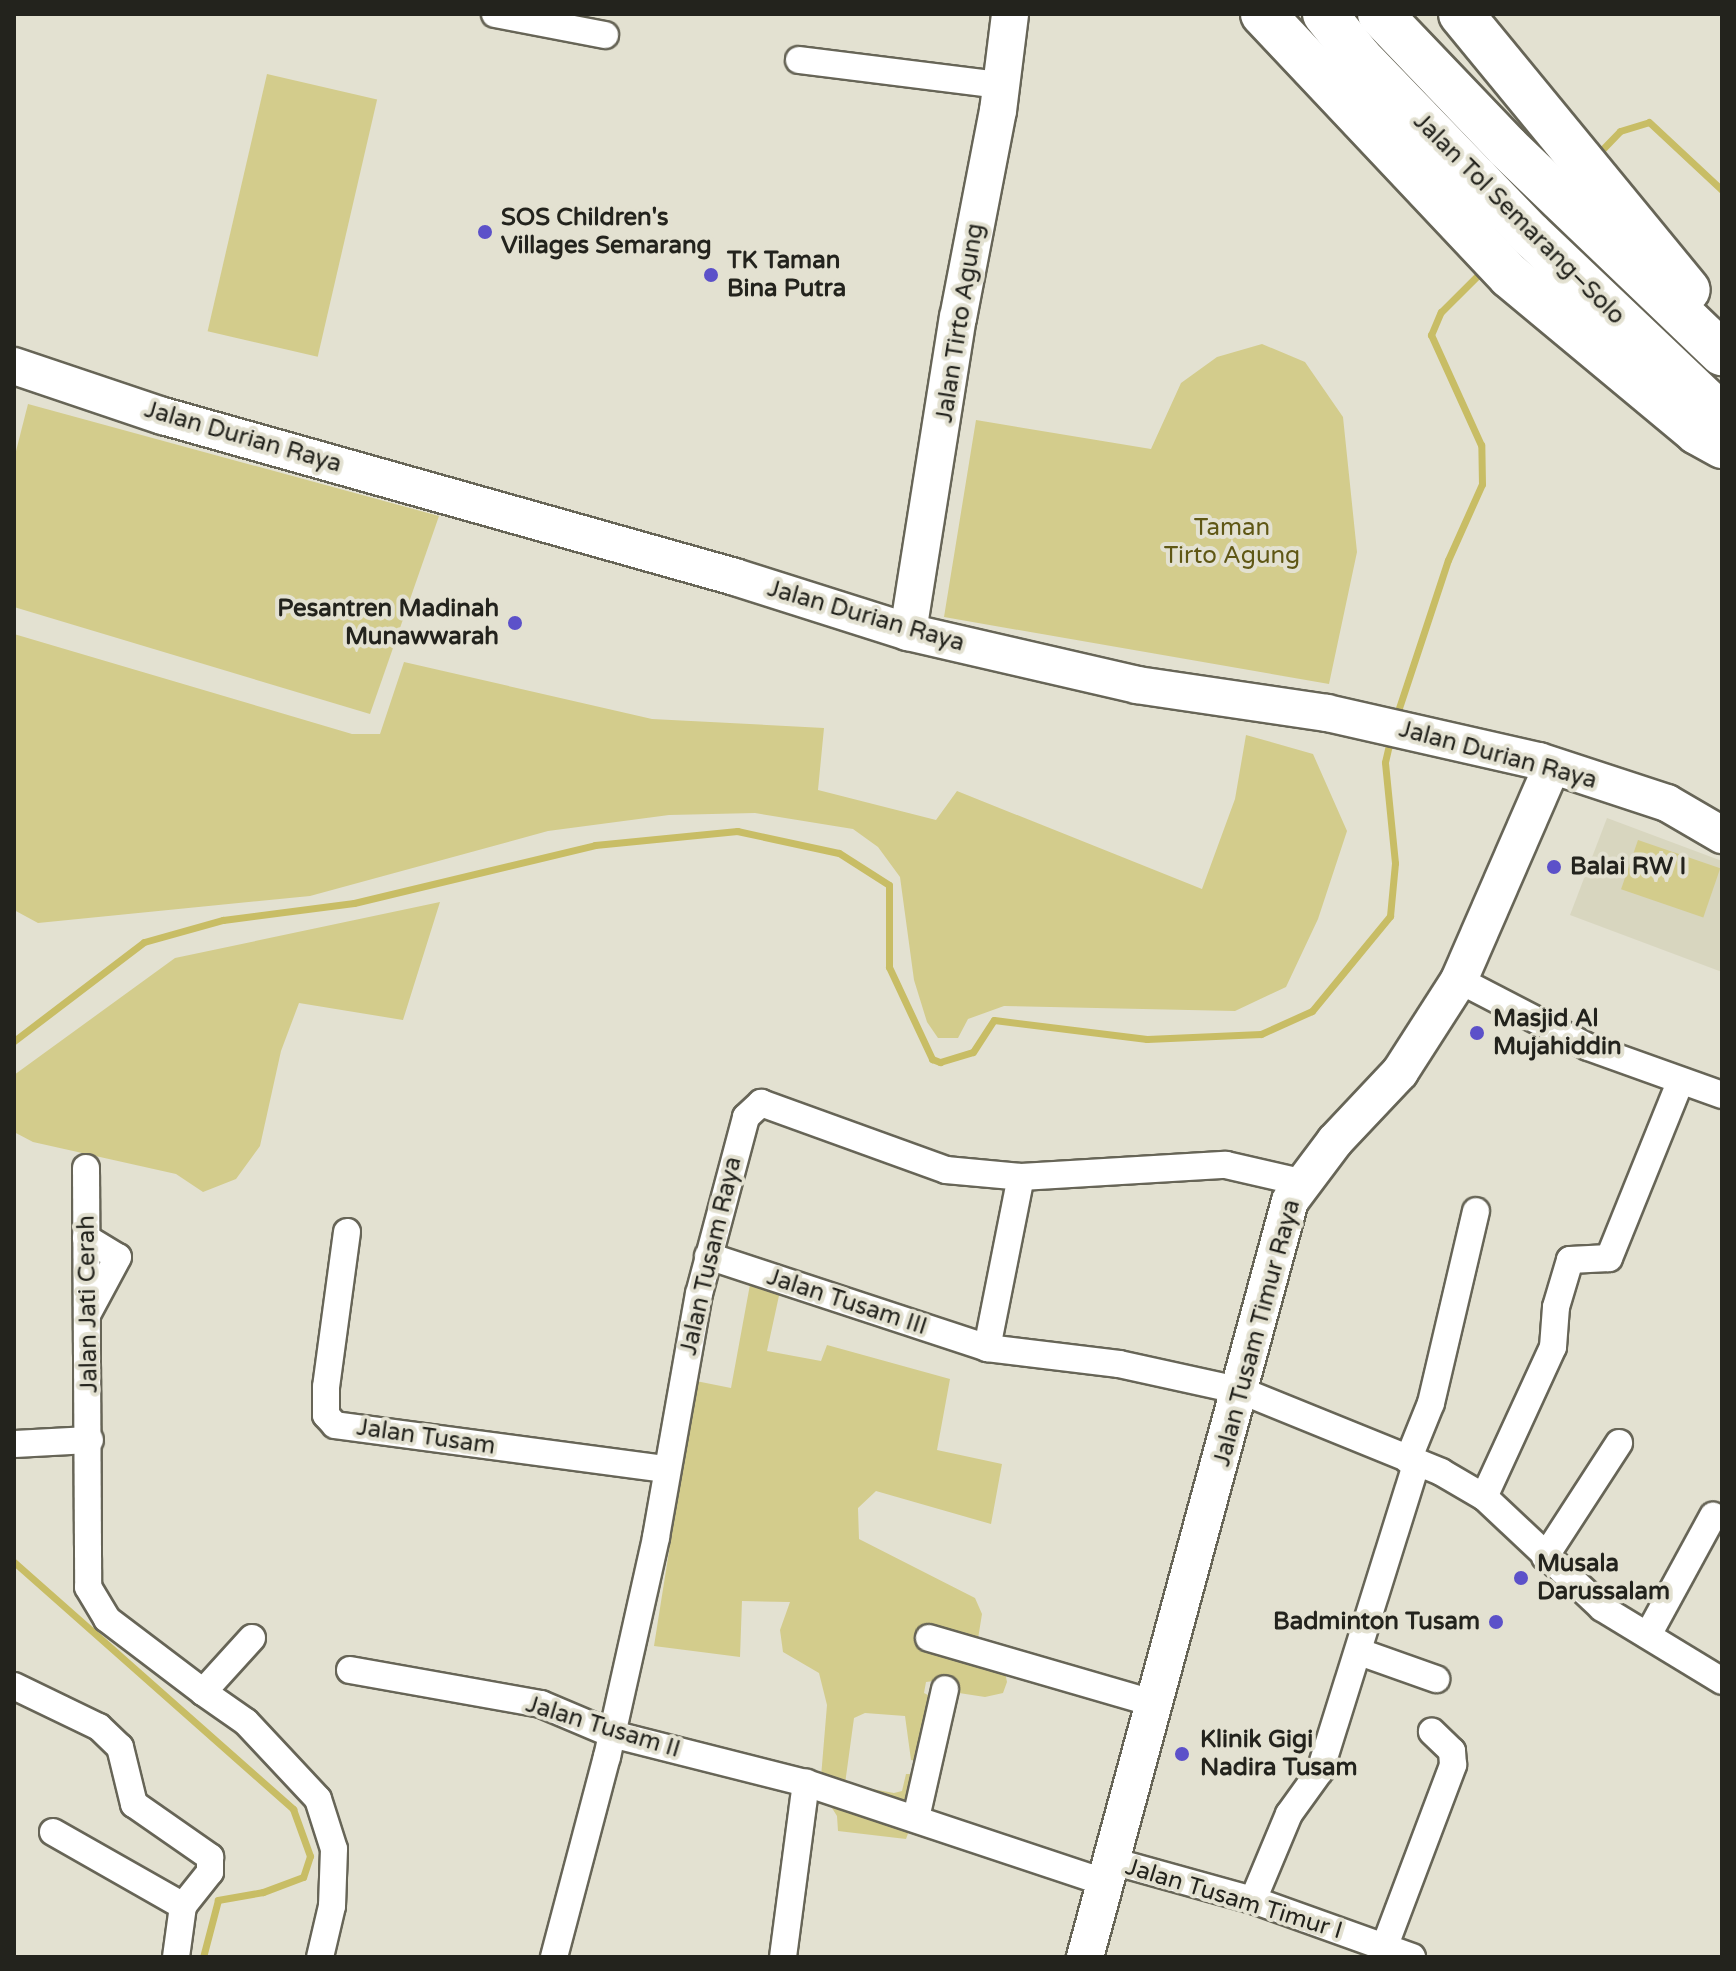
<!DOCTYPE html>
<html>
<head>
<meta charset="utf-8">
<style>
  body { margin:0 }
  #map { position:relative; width:1736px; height:1971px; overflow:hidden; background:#e3e1d1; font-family:"Varela Round",sans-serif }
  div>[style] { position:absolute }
  .built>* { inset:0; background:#d8d6bf }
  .green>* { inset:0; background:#d3cc8c; transform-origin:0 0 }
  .stream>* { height:7px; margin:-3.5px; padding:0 3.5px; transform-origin:3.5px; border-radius:3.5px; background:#c8bd65 }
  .roads { filter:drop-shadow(2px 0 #676557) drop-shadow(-2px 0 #676557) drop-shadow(0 2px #676557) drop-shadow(0 -2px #676557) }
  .street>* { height:26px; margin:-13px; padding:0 13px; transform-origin:13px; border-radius:13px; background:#fff }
  .secondary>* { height:36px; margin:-18px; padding:0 18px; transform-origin:18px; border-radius:18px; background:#fff }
  .highway>* { height:44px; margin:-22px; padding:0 22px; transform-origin:22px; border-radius:22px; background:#fff }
  .dots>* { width:22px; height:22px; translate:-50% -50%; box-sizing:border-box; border:4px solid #e3e1d1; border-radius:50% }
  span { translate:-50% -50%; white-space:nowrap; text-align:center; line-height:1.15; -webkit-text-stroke:8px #e3e1d1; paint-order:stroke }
  .poi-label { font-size:24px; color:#23231d; font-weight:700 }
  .left { translate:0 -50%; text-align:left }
  .right { translate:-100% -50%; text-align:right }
  .street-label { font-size:24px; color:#23231d }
  .park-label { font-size:24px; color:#5f5715 }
  .frame { position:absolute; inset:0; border:16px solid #23231d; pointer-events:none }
</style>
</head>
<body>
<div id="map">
  <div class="built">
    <i style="clip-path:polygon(1607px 818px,1722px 861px,1722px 972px,1570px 915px)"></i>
  </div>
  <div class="green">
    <i style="left:267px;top:74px;width:113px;height:264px;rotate:13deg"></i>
    <i style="clip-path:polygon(1262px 344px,1305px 362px,1343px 417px,1357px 552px,1329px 684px,944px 617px,976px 420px,1151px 449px,1181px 383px,1217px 357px)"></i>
    <i style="clip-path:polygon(28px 404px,439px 516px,370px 714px,14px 607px,14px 459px)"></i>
    <i style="clip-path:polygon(14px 634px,352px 734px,380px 734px,404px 662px,652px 719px,824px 728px,818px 790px,936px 820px,957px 791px,1202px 889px,1235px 799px,1246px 735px,1313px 754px,1347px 831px,1318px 919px,1286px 987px,1235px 1011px,1004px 1006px,968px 1019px,958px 1038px,938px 1038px,927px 1022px,914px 980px,900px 877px,878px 847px,853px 829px,755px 813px,669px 815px,548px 831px,310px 896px,38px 923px,14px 910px)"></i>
    <i style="left:1638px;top:840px;width:87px;height:52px;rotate:19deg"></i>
    <i style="clip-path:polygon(440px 902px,403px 1020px,299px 1003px,281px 1051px,260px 1146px,236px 1179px,203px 1192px,176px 1174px,33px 1142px,14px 1132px,14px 1075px,175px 958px)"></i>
    <i style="clip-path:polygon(751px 1279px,780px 1291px,767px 1351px,821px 1361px,827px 1345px,950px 1379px,937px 1450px,1002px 1464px,991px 1524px,876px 1491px,858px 1508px,859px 1539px,975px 1598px,982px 1614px,977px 1645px,1004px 1667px,1007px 1682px,1003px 1693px,985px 1697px,959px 1693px,942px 1680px,926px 1682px,924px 1693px,942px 1702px,948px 1726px,946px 1754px,937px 1764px,911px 1760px,905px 1716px,865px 1713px,854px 1718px,845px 1784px,894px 1793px,902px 1791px,906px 1774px,915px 1774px,914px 1817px,906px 1839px,838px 1831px,837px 1816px,820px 1789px,827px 1705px,819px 1673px,783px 1652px,780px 1630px,790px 1602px,742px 1601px,740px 1657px,654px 1646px,696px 1381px,731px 1388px)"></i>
  </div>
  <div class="stream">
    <i style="left:1595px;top:157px;width:36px;rotate:-46deg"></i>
    <i style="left:1620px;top:131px;width:30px;rotate:-17deg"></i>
    <i style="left:1649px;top:122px;width:100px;rotate:43deg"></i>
    <i style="left:1396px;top:717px;width:165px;rotate:-71.7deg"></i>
    <i style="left:1448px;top:560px;width:83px;rotate:-65.9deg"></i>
    <i style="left:1482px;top:484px;width:39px;rotate:-91deg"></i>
    <i style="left:1481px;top:445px;width:121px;rotate:-114.4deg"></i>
    <i style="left:1431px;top:335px;width:25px;rotate:-67deg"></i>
    <i style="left:1441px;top:312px;width:62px;rotate:-45deg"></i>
    <i style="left:14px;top:1041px;width:163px;rotate:-37.3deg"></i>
    <i style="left:144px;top:942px;width:82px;rotate:-15.6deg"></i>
    <i style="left:223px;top:920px;width:132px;rotate:-7.4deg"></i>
    <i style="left:354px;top:903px;width:248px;rotate:-13.5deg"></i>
    <i style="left:595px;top:845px;width:143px;rotate:-5.6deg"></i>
    <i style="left:737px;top:831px;width:104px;rotate:12.2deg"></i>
    <i style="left:839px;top:853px;width:59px;rotate:32.6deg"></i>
    <i style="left:889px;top:885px;width:82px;rotate:90deg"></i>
    <i style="left:889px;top:967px;width:102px;rotate:64.9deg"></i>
    <i style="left:932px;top:1059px;width:9px;rotate:21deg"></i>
    <i style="left:940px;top:1062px;width:34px;rotate:-17deg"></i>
    <i style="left:973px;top:1052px;width:38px;rotate:-57deg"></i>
    <i style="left:994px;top:1020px;width:154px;rotate:7.1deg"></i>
    <i style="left:1147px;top:1039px;width:114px;rotate:-2.5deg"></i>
    <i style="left:1261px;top:1034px;width:56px;rotate:-24.3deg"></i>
    <i style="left:1312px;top:1011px;width:123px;rotate:-50.6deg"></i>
    <i style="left:1390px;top:916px;width:53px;rotate:-84.6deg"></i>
    <i style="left:1395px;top:863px;width:101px;rotate:-95.7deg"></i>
    <i style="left:1385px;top:762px;width:27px;rotate:-77deg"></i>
    <i style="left:14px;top:1562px;width:373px;rotate:41.5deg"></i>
    <i style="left:293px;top:1809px;width:50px;rotate:70.1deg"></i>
    <i style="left:310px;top:1856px;width:22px;rotate:108deg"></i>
    <i style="left:303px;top:1877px;width:43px;rotate:159.4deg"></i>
    <i style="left:263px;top:1892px;width:46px;rotate:169.9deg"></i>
    <i style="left:218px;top:1900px;width:59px;rotate:104.7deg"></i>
  </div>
  <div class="roads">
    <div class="street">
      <i style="left:495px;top:14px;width:112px;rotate:10.8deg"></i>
      <i style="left:799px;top:60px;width:204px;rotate:7.1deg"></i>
      <i style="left:1459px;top:980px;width:145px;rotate:27.4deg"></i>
      <i style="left:1588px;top:1047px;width:142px;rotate:19.7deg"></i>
      <i style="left:86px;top:1168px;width:419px;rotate:89.7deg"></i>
      <i style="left:88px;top:1587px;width:37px;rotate:59deg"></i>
      <i style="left:107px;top:1619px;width:121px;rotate:37.2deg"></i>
      <i style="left:347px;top:1232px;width:156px;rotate:97.7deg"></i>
      <i style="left:326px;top:1387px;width:28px;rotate:90deg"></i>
      <i style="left:326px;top:1415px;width:13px;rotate:48deg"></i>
      <i style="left:335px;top:1425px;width:334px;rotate:7.6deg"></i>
      <i style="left:86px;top:1238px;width:37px;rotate:31deg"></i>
      <i style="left:118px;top:1257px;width:64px;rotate:118.2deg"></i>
      <i style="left:708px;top:1256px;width:294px;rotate:18.2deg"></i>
      <i style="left:987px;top:1348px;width:174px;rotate:-78.8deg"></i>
      <i style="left:987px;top:1348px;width:133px;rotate:6.9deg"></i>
      <i style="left:1119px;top:1364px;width:126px;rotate:12.4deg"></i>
      <i style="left:1242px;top:1391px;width:215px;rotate:22.1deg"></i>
      <i style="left:1441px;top:1472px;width:50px;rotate:30.2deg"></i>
      <i style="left:1484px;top:1497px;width:162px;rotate:43.2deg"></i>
      <i style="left:1602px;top:1608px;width:140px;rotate:31.3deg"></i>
      <i style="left:14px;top:1444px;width:76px;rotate:-3deg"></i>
      <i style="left:1408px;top:1460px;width:61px;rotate:-68deg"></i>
      <i style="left:1431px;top:1403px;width:197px;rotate:-76.8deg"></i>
      <i style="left:1484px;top:1497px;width:165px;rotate:-65.3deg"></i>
      <i style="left:1553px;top:1347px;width:40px;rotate:-85.7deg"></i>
      <i style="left:1556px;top:1307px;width:49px;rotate:-73.4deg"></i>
      <i style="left:1570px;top:1260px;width:39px;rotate:-3deg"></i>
      <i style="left:1609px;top:1258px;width:190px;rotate:-68deg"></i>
      <i style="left:1545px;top:1557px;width:136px;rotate:-57deg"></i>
      <i style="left:1648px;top:1635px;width:136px;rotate:-61.4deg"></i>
      <i style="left:252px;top:1638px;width:73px;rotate:132.2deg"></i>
      <i style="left:203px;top:1692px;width:52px;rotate:34.9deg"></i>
      <i style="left:246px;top:1722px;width:105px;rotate:46.9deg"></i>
      <i style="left:318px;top:1799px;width:52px;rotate:72.3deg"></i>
      <i style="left:334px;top:1849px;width:57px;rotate:92deg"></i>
      <i style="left:332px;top:1906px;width:52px;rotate:103.2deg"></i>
      <i style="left:929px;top:1638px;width:233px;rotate:16.2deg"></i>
      <i style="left:1360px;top:1652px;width:81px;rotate:19.6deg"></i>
      <i style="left:350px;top:1670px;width:194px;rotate:10.1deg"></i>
      <i style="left:541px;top:1704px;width:77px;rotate:22.9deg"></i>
      <i style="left:612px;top:1734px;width:200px;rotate:14.2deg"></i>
      <i style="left:806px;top:1783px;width:316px;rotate:18.4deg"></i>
      <i style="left:14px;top:1686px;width:94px;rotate:25.8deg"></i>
      <i style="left:99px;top:1727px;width:29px;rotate:44deg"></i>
      <i style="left:120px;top:1747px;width:59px;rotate:76.2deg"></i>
      <i style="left:134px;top:1804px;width:93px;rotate:34.9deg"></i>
      <i style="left:210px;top:1857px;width:15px;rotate:90deg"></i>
      <i style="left:210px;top:1872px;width:43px;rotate:128.5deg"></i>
      <i style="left:183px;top:1906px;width:51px;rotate:97.8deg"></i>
      <i style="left:916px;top:1818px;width:132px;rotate:-77.3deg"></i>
      <i style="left:53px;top:1832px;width:150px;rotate:29.6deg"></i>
      <i style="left:1112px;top:1861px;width:146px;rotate:15.5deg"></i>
      <i style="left:1253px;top:1900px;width:169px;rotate:19.7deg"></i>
      <i style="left:1253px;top:1900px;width:93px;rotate:-67.3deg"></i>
      <i style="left:1289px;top:1814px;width:53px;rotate:-54.2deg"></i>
      <i style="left:1320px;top:1771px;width:321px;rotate:-72.6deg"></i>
      <i style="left:1384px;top:1948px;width:196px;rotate:-69.3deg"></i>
      <i style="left:1453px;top:1765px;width:14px;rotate:-94deg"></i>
      <i style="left:1452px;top:1751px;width:28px;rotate:-136deg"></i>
      <i style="left:554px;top:1957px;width:207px;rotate:-75.2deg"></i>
      <i style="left:607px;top:1757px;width:225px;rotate:-77.4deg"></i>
      <i style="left:656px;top:1537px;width:247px;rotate:-80deg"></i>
      <i style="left:699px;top:1294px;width:183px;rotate:-75.1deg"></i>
      <i style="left:746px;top:1117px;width:21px;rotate:-43deg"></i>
      <i style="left:761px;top:1103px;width:197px;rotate:19.9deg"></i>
      <i style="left:946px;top:1170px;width:75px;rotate:5.3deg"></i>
      <i style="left:1021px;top:1177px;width:205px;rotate:-3.4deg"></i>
      <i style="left:1226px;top:1165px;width:76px;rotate:12.9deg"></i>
      <i style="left:783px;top:1957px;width:176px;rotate:-82.5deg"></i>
    </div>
    <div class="secondary">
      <i style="left:14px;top:366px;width:157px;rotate:18.6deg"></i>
      <i style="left:163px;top:416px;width:594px;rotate:15.72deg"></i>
      <i style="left:735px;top:577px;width:182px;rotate:17.6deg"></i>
      <i style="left:908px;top:632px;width:235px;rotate:13deg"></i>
      <i style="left:1137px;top:685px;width:192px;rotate:8.4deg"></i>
      <i style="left:1327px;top:713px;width:217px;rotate:12.8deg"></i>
      <i style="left:1539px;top:761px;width:135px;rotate:18.2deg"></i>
      <i style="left:1667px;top:803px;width:64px;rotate:30.2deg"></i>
      <i style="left:908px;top:632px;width:318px;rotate:-81deg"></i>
      <i style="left:958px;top:318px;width:211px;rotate:-79.1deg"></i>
      <i style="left:998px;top:111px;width:98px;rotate:-82.9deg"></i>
      <i style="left:1085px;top:1957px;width:783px;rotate:-74.83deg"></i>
      <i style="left:1290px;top:1201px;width:75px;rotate:-53.1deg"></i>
      <i style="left:1335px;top:1141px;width:95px;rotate:-46.7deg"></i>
      <i style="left:1400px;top:1072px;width:109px;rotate:-57.3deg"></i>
      <i style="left:1459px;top:980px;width:233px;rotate:-66.5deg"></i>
    </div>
    <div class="highway">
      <i style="left:1263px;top:14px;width:360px;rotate:46.7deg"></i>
      <i style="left:1510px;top:276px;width:244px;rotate:39.8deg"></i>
      <i style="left:1697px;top:432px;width:29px;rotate:29deg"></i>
      <i style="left:1325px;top:14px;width:56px;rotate:51.5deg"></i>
      <i style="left:1360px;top:58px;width:245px;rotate:46deg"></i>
      <i style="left:1530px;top:234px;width:248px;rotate:43.5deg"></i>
      <i style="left:1380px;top:14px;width:184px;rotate:46.3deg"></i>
      <i style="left:1507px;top:147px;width:298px;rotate:43.8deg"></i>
      <i style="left:1461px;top:14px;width:357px;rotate:50.6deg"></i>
    </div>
  </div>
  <div class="dots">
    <i style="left:485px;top:232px;background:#5c51c9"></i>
    <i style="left:711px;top:275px;background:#5c51c9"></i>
    <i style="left:515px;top:623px;background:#5c51c9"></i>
    <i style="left:1554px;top:867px;background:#5c51c9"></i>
    <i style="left:1477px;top:1033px;background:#5c51c9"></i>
    <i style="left:1521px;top:1578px;background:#5c51c9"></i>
    <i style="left:1496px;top:1622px;background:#5c51c9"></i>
    <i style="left:1182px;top:1754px;background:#5c51c9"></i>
  </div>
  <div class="poi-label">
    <span class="left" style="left:501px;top:232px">SOS Children's<br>Villages Semarang</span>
    <span class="left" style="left:727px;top:275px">TK Taman<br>Bina Putra</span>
    <span class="right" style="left:499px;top:623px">Pesantren Madinah<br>Munawwarah</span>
    <span class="left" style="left:1570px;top:867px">Balai RW I</span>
    <span class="left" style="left:1493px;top:1033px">Masjid Al<br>Mujahiddin</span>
    <span class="left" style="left:1537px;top:1578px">Musala<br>Darussalam</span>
    <span class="right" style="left:1480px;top:1622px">Badminton Tusam</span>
    <span class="left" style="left:1200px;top:1754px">Klinik Gigi<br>Nadira Tusam</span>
  </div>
  <div class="street-label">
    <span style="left:1519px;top:219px;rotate:45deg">Jalan Tol Semarang–Solo</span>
    <span style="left:960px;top:323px;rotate:-81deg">Jalan Tirto Agung</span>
    <span style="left:243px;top:437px;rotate:16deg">Jalan Durian Raya</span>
    <span style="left:866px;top:616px;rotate:16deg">Jalan Durian Raya</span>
    <span style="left:1498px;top:755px;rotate:15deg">Jalan Durian Raya</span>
    <span style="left:711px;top:1256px;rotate:-77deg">Jalan Tusam Raya</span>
    <span style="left:847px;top:1302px;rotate:18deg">Jalan Tusam III</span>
    <span style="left:88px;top:1304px;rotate:-91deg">Jalan Jati Cerah</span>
    <span style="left:1257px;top:1333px;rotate:-75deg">Jalan Tusam Timur Raya</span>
    <span style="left:426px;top:1437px;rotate:8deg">Jalan Tusam</span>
    <span style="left:603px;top:1727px;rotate:17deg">Jalan Tusam II</span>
    <span style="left:1234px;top:1899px;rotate:17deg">Jalan Tusam Timur I</span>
  </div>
  <div class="park-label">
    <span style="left:1232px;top:542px">Taman<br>Tirto Agung</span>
  </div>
  <div class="frame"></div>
</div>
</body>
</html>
